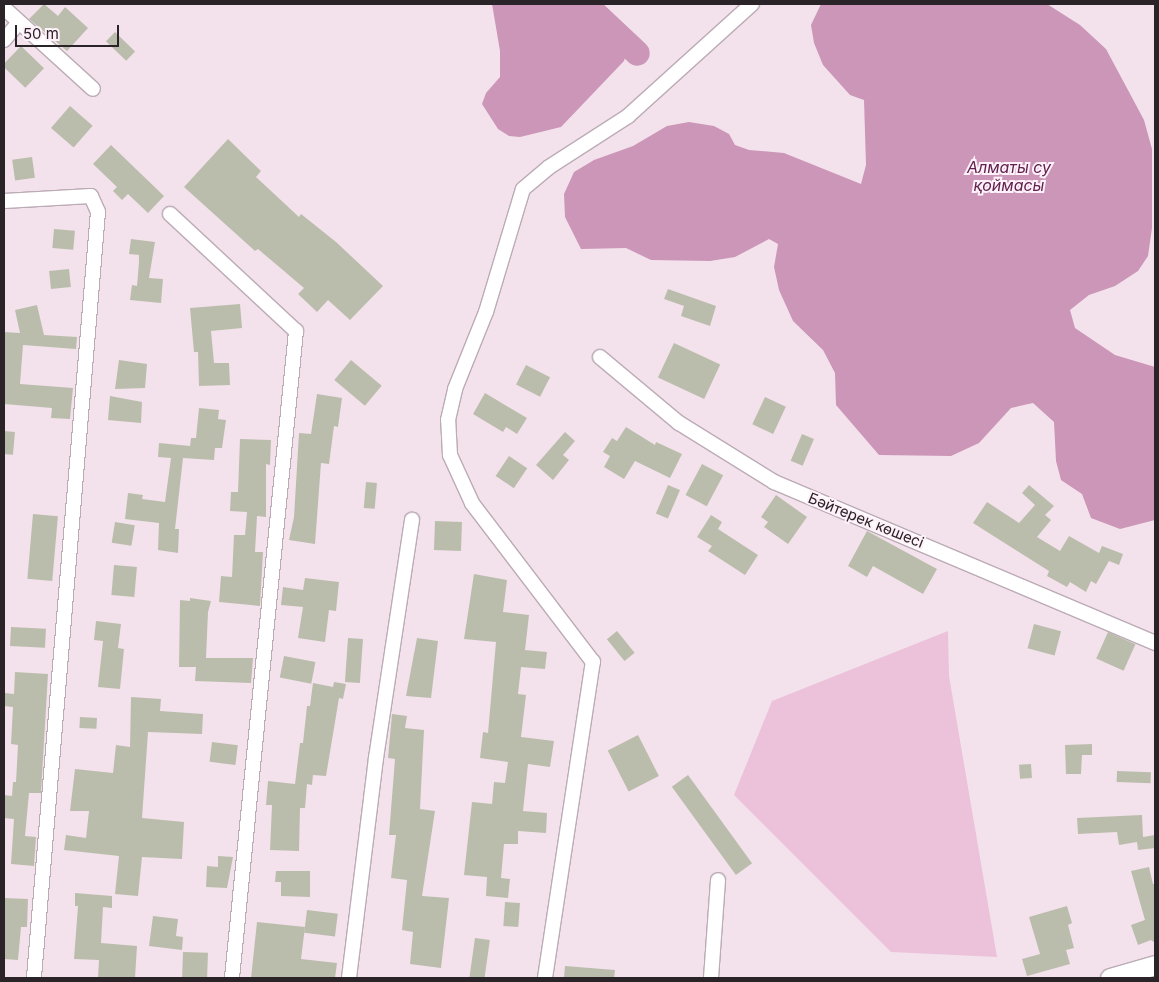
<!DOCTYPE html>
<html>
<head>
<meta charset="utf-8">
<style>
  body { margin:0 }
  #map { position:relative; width:1159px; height:982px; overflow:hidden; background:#f3e2ec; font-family:Inter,sans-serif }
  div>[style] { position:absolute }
  .green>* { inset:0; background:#ebc2da }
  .water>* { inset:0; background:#cb96b7 }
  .river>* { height:25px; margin:-12.5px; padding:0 12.5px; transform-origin:12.5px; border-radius:12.5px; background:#cb96b7 }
  .building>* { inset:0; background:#bbbdac; transform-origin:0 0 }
  .roads { filter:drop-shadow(1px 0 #bbabb5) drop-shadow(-1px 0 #bbabb5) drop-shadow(0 1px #bbabb5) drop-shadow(0 -1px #bbabb5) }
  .street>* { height:14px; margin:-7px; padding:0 7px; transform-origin:7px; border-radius:7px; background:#fff }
  .secondary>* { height:19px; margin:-9.5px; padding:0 9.5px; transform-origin:9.5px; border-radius:9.5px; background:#fff }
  span { translate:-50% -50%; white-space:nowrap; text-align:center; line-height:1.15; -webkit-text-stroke:4px #fef1f9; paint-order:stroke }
  .street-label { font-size:15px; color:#2a2327 }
  .water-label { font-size:16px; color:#60214d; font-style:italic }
  .frame { position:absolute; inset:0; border:5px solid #2a2327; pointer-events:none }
  .scale { position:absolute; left:15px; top:25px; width:104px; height:22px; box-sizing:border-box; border:2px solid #2a2327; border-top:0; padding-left:6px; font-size:15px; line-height:18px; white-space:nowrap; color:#2a2327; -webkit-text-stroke:4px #fef1f9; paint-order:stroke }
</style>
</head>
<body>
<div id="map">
  <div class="green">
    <i style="clip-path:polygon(948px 631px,949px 676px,997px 957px,891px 952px,734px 795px,772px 701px)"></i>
  </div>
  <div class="water">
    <i style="clip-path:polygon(492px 4px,573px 4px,605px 13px,629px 44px,624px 61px,561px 127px,520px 137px,509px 136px,498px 129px,482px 104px,486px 93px,500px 77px,500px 51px)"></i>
    <i style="clip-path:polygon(821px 4px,1047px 4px,1080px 25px,1106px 49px,1144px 120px,1152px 149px,1152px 228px,1148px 256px,1138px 271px,1115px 286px,1089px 295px,1070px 310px,1075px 328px,1115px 355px,1155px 367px,1155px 520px,1120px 529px,1091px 518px,1082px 494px,1061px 480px,1056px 461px,1054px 422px,1033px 403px,1011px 408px,979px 443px,951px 456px,879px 455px,836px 405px,835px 373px,823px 350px,793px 321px,779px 290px,774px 267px,778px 244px,769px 239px,735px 257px,710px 261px,651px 260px,626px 248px,581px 249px,565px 217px,564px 194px,574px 172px,594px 160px,633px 146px,667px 126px,689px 122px,714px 126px,729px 134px,735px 145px,749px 150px,784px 153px,861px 184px,866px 165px,864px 100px,850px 95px,823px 65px,814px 43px,811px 25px)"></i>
  </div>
  <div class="river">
    <i style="left:585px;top:4px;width:71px;rotate:43.3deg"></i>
  </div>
  <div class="building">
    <i style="clip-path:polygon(44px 4px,58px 16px,65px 7px,88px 28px,67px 51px,29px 19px)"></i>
    <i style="left:115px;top:32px;width:28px;height:13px;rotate:44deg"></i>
    <i style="left:21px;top:46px;width:32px;height:27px;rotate:44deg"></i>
    <i style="left:70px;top:106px;width:30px;height:29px;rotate:41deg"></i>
    <i style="clip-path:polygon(228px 139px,261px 171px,256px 177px,299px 217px,301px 214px,336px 242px,383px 286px,350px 320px,328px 300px,317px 312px,298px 294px,304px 288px,258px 249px,255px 251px,184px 187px)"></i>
    <i style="clip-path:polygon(111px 145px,164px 196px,148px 213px,128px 194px,122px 200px,113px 191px,117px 187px,93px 164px)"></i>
    <i style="left:32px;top:157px;width:21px;height:20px;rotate:82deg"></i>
    <i style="left:54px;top:229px;width:21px;height:19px;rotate:5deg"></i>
    <i style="clip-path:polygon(131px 239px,155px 242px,149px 278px,163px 279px,161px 303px,130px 300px,132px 285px,137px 286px,139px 262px,139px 255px,129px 254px)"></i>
    <i style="left:69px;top:269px;width:18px;height:20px;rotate:84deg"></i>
    <i style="clip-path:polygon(668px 289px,716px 306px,710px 326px,681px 316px,684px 306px,664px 299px)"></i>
    <i style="clip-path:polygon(240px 304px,242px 328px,211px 331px,214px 363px,229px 363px,230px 385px,199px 386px,198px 352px,194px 352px,190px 308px)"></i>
    <i style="clip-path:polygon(37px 305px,44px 335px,77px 337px,76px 349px,23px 345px,20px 384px,73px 388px,70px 419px,51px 418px,52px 408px,4px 404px,4px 332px,20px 333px,15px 310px)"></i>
    <i style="left:674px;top:343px;width:51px;height:38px;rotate:25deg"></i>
    <i style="clip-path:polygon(119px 360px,147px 364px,145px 388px,115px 389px)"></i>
    <i style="left:351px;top:360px;width:40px;height:26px;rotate:40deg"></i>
    <i style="left:526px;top:365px;width:27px;height:22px;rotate:27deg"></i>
    <i style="clip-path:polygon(485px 393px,527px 418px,517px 434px,506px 427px,503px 432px,473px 414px)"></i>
    <i style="clip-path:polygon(317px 394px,342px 398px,338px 427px,334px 426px,329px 464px,321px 463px,315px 544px,289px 540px,294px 517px,299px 433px,311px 434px)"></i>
    <i style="clip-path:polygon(110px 396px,142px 402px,141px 423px,108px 420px)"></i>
    <i style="left:765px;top:397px;width:23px;height:30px;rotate:25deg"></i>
    <i style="clip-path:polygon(199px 408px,219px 410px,218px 419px,226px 420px,222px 448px,215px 448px,214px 460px,183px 458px,175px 529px,179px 529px,178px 553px,158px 550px,159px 523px,125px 519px,128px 493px,143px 495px,142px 499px,165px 502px,171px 458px,158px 457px,159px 443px,190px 446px,191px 438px,196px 438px)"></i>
    <i style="clip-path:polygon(626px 427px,655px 445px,656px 442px,682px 454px,670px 478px,635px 461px,624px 479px,604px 467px,610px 456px,603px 452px,612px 438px,617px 441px)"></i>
    <i style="left:4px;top:431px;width:11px;height:23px;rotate:5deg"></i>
    <i style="clip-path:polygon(565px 432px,575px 441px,563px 455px,569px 460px,553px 480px,536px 465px)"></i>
    <i style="left:802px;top:434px;width:13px;height:29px;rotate:23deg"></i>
    <i style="clip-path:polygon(240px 439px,271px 440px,270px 465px,266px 464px,266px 517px,257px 516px,255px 552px,263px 552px,260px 606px,219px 602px,221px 576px,232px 577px,234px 535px,245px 535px,247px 512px,230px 511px,231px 492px,238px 492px)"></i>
    <i style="left:509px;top:456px;width:22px;height:24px;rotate:34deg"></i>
    <i style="left:702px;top:464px;width:24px;height:35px;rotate:28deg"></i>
    <i style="left:366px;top:482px;width:11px;height:26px;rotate:5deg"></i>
    <i style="left:668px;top:485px;width:13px;height:31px;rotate:23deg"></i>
    <i style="clip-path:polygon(1029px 485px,1054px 506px,1045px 515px,1051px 520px,1037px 537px,1060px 551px,1069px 536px,1099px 553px,1102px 546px,1123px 554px,1119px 565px,1109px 561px,1096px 584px,1091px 581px,1086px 592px,1070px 582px,1067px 587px,1047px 576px,1049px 571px,973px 523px,987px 502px,1019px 523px,1035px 505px,1022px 493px)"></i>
    <i style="clip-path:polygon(776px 495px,807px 517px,788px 544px,764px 527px,768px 522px,761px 517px)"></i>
    <i style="left:33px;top:514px;width:25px;height:65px;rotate:5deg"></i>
    <i style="clip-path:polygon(711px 515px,722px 522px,718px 529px,758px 555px,745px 575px,708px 551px,712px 546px,697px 537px)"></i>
    <i style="left:435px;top:521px;width:27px;height:29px;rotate:2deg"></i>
    <i style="left:115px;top:522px;width:20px;height:21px;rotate:9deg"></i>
    <i style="clip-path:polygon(867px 531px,937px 569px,923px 594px,873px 566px,867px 577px,848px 566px)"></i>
    <i style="left:114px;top:565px;width:23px;height:30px;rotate:5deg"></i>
    <i style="clip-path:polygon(474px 574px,507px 580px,503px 612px,529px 615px,525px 650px,547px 652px,545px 669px,521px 667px,518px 694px,526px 695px,521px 737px,554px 741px,550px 767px,528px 764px,523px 811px,547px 813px,546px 833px,518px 831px,518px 844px,504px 844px,501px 878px,510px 879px,508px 898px,486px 896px,487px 877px,464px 875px,472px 802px,492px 804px,494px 782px,505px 783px,508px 762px,480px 758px,483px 732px,488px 733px,496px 642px,464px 639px)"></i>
    <i style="clip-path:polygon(305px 578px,339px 582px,336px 611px,329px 610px,325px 642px,298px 638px,303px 607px,281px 605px,283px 587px,303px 590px)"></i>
    <i style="clip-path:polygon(190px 598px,211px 601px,208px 612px,206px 658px,253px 658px,251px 683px,195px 681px,196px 667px,179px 667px,180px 600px,190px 601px)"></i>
    <i style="clip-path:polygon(96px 621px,121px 624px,118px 648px,124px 649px,120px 689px,98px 687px,103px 641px,94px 640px)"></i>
    <i style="left:1034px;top:624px;width:28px;height:25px;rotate:15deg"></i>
    <i style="left:11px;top:627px;width:35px;height:19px;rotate:3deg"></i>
    <i style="left:617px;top:631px;width:28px;height:13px;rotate:51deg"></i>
    <i style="left:1108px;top:632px;width:30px;height:29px;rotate:24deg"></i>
    <i style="left:348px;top:638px;width:15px;height:44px;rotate:4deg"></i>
    <i style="clip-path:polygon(417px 638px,438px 641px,431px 698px,406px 696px)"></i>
    <i style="left:284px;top:656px;width:32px;height:22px;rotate:11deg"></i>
    <i style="clip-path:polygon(15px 672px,48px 674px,41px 793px,29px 793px,25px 836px,36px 837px,34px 866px,11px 864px,14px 819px,4px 818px,4px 795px,12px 796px,13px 782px,16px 782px,18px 745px,11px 744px,13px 707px,4px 706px,5px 693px,14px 694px)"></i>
    <i style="clip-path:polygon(334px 682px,346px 684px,343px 699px,339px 698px,326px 776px,313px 775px,312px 785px,307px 784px,305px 808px,300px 808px,299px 851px,270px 850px,272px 805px,266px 805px,268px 781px,295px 784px,300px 743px,303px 743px,307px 706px,310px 706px,313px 683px,333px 687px)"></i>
    <i style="clip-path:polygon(131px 697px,161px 699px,160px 711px,203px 714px,202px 734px,148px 732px,142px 818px,184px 822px,182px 859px,142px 857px,138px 896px,115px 894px,119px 856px,64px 850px,66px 835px,86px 838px,89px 811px,70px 811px,75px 769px,113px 773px,116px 745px,130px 747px)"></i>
    <i style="clip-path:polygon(392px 714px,407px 716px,405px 728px,424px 730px,420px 809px,435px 811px,422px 896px,449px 898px,441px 968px,410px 964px,413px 932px,402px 930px,407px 880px,391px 878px,396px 835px,389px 835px,395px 759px,388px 758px)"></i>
    <i style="left:80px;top:717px;width:17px;height:11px;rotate:3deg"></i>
    <i style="left:638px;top:735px;width:46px;height:34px;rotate:63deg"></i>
    <i style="left:212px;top:742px;width:26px;height:20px;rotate:7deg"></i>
    <i style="clip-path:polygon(1092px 744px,1092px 755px,1082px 755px,1081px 774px,1066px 774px,1065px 745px)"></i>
    <i style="left:1031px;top:764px;width:14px;height:12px;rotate:86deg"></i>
    <i style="left:1117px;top:771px;width:34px;height:11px;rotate:2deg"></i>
    <i style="left:688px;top:775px;width:109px;height:20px;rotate:54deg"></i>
    <i style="clip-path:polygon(1142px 815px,1143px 837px,1155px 835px,1155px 848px,1138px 850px,1137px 842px,1119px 845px,1117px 832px,1078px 834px,1077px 818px)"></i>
    <i style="clip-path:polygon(218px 856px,233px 857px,227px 888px,206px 887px,207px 866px,218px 867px)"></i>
    <i style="clip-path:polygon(1149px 867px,1153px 884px,1155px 884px,1155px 943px,1151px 940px,1138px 945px,1131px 925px,1145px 920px,1131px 871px)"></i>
    <i style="clip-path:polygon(276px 871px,310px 871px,310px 897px,281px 896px,281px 882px,275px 882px)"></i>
    <i style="clip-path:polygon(75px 893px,112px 896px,112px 908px,103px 907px,101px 943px,137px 946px,135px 978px,98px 978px,99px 960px,74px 959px,78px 906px,75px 906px)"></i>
    <i style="clip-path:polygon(4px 898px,28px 899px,27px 927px,21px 927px,18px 960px,4px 959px)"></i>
    <i style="left:505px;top:902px;width:15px;height:24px;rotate:4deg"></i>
    <i style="clip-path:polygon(1067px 906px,1072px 923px,1068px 925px,1074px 948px,1066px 950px,1070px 964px,1027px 976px,1022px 959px,1040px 954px,1029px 917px)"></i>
    <i style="left:307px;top:910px;width:31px;height:23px;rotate:7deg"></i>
    <i style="clip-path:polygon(153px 916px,178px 919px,176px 936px,183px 937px,182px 950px,149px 946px)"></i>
    <i style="clip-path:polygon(257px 922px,305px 927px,301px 959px,337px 963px,335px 978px,251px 978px)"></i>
    <i style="left:475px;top:938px;width:15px;height:40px;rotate:8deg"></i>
    <i style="left:183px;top:952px;width:25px;height:26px;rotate:2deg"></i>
    <i style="clip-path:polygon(565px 966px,615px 970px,614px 978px,564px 978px)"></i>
  </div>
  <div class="roads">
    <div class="street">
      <i style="left:4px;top:8px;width:120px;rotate:42.3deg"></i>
      <i style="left:4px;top:40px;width:23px;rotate:-50deg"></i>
      <i style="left:4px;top:201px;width:87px;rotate:-3.3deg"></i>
      <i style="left:91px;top:196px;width:17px;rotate:66deg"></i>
      <i style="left:98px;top:212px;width:769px;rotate:94.78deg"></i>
      <i style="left:170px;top:214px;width:172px;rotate:42.9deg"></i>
      <i style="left:296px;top:331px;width:650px;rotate:95.65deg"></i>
      <i style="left:600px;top:357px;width:103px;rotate:39.9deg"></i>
      <i style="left:679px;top:423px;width:112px;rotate:31.8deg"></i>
      <i style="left:774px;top:482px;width:414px;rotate:22.9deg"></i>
      <i style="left:349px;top:978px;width:222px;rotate:-83deg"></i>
      <i style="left:376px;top:758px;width:241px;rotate:-81.4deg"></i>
      <i style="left:545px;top:978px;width:320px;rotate:-81.4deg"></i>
      <i style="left:593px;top:662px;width:200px;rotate:-127.3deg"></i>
      <i style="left:472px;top:503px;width:53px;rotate:-114.6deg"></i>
      <i style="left:450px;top:455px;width:35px;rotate:-93deg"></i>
      <i style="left:448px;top:420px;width:32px;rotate:-77deg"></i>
      <i style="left:455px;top:389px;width:83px;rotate:-68.1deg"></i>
      <i style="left:486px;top:312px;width:128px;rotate:-73.3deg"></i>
      <i style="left:523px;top:189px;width:34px;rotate:-40deg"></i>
      <i style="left:549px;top:167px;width:94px;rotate:-32.8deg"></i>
      <i style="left:628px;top:116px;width:167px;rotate:-42.1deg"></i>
      <i style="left:711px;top:978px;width:98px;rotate:-85.9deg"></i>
    </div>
    <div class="secondary">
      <i style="left:1110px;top:978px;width:47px;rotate:-16.1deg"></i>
    </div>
  </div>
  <div class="street-label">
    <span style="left:866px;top:520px;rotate:22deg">Бәйтерек көшесі</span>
  </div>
  <div class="water-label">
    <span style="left:1009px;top:176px">Алматы су<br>қоймасы</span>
  </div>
  <div class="frame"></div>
  <div class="scale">50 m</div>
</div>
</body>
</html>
